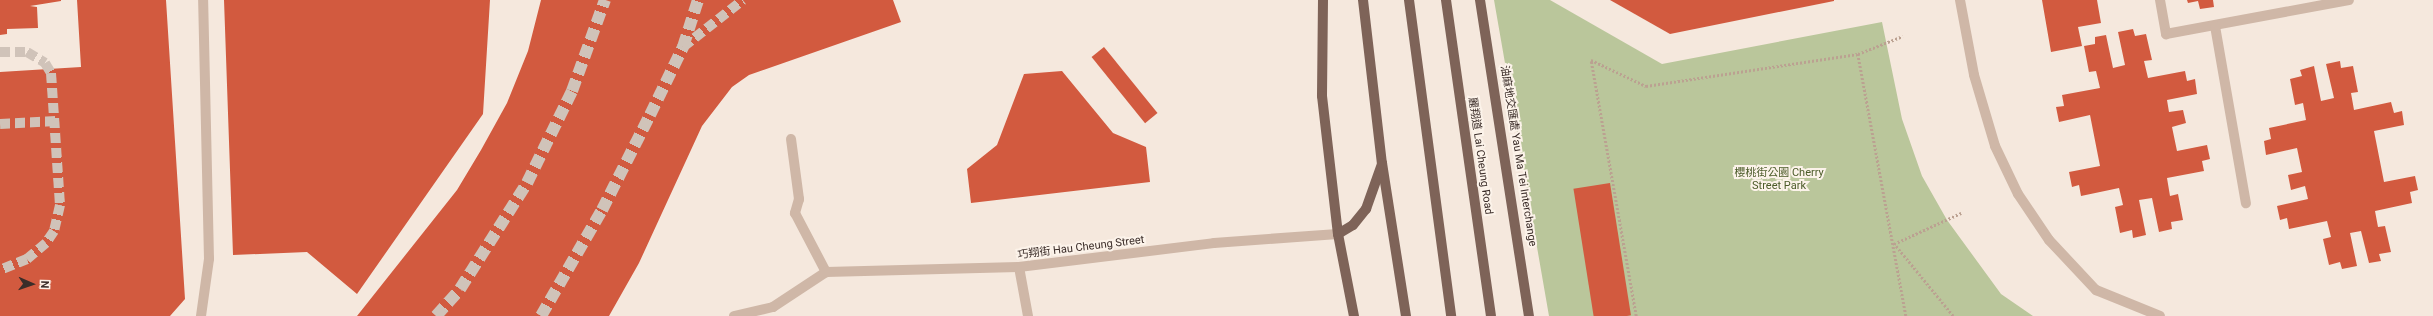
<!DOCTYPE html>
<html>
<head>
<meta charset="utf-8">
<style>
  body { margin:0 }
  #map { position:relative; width:2433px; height:316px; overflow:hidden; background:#f5e8dd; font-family:Roboto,"Noto Sans TC",sans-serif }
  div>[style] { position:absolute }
  .green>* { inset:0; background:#bac69b }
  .building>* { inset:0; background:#d25a3f; transform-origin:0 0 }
  .minor-tunnel>* { height:10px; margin-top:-5px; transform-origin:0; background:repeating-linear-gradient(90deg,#d0c3b9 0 10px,transparent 0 15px) }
  .highway-tunnel>* { height:12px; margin-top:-6px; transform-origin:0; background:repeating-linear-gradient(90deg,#d0c3b9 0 12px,transparent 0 18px) }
  .path>* { height:2.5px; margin-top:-1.25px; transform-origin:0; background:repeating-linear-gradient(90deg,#bba191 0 2px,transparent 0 4px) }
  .minor>* { height:10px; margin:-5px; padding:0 5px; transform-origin:5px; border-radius:5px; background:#cfb7a7 }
  .major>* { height:10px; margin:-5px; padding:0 5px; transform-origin:5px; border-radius:5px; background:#7e6358 }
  span { translate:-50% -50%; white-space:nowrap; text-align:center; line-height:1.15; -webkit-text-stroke:4px #fcf3ea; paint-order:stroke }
  .street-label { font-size:11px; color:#3b2d29 }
  .park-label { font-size:11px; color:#4c5c2a }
  .north { position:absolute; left:12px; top:264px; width:40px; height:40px; -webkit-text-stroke:3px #fcf3ea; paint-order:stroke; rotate:92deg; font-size:11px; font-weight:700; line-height:16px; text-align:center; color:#3b2d29 }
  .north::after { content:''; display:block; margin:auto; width:14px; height:18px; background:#3b2d29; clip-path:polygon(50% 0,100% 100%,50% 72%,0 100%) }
</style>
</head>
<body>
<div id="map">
  <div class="green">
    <i style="clip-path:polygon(1494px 0,1550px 0,1662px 64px,1882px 22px,1902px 119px,1922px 176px,1947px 220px,2001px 294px,2033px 316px,1549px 316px)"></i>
  </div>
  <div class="building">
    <i style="clip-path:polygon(0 0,61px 0,61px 1px,30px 6px,37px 7px,38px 28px,7px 29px,7px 34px,0 35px)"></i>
    <i style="clip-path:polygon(77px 0,166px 0,185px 299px,170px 316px,0 316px,0 72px,81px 67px)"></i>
    <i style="clip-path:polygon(224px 0,490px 0,483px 114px,357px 294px,307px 252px,233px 255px)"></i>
    <i style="clip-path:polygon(541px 0,893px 0,901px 22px,749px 75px,732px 87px,702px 126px,639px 263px,609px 316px,357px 316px,457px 190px,481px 150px,507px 103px,528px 51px)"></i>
    <i style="clip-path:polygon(1610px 0,1834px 0,1834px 1px,1670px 34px)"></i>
    <i style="clip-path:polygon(2042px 0,2097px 0,2101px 23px,2078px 27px,2082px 46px,2051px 52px)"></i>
    <i style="clip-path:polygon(2187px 0,2213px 0,2214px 7px,2200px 9px,2198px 1px,2188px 3px)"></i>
    <i style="clip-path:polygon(2133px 29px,2135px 36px,2146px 34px,2152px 60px,2144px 61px,2148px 78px,2185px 71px,2187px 81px,2195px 79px,2197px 94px,2167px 100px,2169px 112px,2183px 110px,2186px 123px,2172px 127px,2177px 151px,2207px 145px,2210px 159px,2202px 161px,2204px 171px,2167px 178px,2170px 196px,2178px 194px,2183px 220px,2171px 222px,2172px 229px,2159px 232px,2152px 198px,2139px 200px,2146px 235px,2133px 238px,2132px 230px,2120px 233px,2115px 207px,2123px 205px,2119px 188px,2081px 196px,2079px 185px,2072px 187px,2069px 172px,2100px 166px,2090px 115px,2059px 122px,2056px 107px,2064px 106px,2062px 95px,2100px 88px,2096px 71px,2089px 72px,2084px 46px,2095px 44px,2095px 37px,2106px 35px,2113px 68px,2125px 65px,2118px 32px)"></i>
    <i style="left:1104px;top:47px;width:85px;height:16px;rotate:51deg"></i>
    <i style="clip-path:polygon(2340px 61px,2341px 68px,2353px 66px,2358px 92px,2351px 93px,2354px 110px,2391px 102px,2394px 113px,2402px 111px,2404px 125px,2374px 131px,2384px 182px,2415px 176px,2418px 190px,2410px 192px,2412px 203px,2375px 211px,2378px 227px,2385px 226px,2391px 252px,2379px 254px,2381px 261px,2369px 263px,2361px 231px,2350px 233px,2357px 266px,2342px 269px,2340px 262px,2329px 265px,2323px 239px,2331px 237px,2327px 221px,2289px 229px,2287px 218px,2280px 220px,2277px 206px,2308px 199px,2305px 186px,2291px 190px,2288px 175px,2302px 172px,2297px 148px,2266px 155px,2264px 141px,2271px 139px,2269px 128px,2306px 120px,2303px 103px,2295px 105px,2290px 79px,2302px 76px,2300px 70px,2314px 66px,2321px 101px,2334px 98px,2326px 64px)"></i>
    <i style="clip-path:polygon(1062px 71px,1113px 133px,1146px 147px,1150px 182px,971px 203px,967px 169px,997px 145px,1024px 74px)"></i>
    <i style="left:1610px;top:183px;width:134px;height:37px;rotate:81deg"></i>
  </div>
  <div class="minor-tunnel">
    <i style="left:683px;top:47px;width:76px;rotate:-38.1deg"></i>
    <i style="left:0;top:52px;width:27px"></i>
    <i style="left:27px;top:52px;width:21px;rotate:31deg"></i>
    <i style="left:45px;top:63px;width:12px;rotate:59deg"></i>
    <i style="left:51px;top:73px;width:132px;rotate:86.1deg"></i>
    <i style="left:60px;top:205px;width:27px;rotate:103deg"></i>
    <i style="left:54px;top:231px;width:14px;rotate:124deg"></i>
    <i style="left:46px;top:243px;width:25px;rotate:140deg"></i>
    <i style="left:27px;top:259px;width:29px;rotate:158deg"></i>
    <i style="left:0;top:124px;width:56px;rotate:-3.1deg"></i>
  </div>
  <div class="highway-tunnel">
    <i style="left:436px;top:316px;width:36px;rotate:-48deg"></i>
    <i style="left:460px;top:289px;width:125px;rotate:-57.7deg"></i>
    <i style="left:527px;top:183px;width:102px;rotate:-63.9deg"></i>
    <i style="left:572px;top:91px;width:97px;rotate:-70.1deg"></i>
    <i style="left:541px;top:316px;width:122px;rotate:-60.1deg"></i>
    <i style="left:602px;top:210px;width:106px;rotate:-63.2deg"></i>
    <i style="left:650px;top:115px;width:76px;rotate:-64.1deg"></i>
    <i style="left:683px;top:47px;width:49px;rotate:-72.3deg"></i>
  </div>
  <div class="path">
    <i style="left:1858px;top:54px;width:266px;rotate:79.6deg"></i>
    <i style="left:1636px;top:316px;width:260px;rotate:-100deg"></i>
    <i style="left:1591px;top:60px;width:61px;rotate:25.3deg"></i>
    <i style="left:1646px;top:86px;width:214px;rotate:-8.6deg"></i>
    <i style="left:1858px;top:54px;width:48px;rotate:-21.8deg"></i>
    <i style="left:1953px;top:316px;width:93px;rotate:-129.3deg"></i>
    <i style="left:1894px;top:244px;width:74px;rotate:-24.8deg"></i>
  </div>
  <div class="minor">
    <i style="left:1960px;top:0;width:76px;rotate:79.4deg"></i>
    <i style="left:1974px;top:75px;width:74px;rotate:73.5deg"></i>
    <i style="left:1995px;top:146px;width:53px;rotate:64.4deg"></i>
    <i style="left:2018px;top:194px;width:55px;rotate:56deg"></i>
    <i style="left:2049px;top:240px;width:69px;rotate:46.8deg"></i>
    <i style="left:2096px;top:290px;width:69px;rotate:22.1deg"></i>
    <i style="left:2160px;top:0;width:35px;rotate:80deg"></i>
    <i style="left:2166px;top:34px;width:186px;rotate:-10.5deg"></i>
    <i style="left:2215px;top:26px;width:180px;rotate:80.1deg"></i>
    <i style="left:791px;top:139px;width:61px;rotate:82.4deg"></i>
    <i style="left:799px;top:199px;width:15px;rotate:106deg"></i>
    <i style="left:795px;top:213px;width:67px;rotate:62.3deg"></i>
    <i style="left:1019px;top:267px;width:50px;rotate:79.6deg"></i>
    <i style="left:826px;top:272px;width:193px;rotate:-1.5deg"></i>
    <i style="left:1019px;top:267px;width:196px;rotate:-7deg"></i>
    <i style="left:1214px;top:243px;width:124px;rotate:-4.2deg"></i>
    <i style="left:201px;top:316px;width:58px;rotate:-82deg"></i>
    <i style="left:209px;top:259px;width:259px;rotate:-91.3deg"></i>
    <i style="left:734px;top:316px;width:40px;rotate:-13deg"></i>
    <i style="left:773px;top:307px;width:64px;rotate:-33.4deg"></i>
  </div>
  <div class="major">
    <i style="left:1323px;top:0;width:96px;rotate:90.6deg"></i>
    <i style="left:1322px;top:96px;width:139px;rotate:83.4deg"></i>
    <i style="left:1338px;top:234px;width:84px;rotate:79deg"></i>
    <i style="left:1363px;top:0;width:164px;rotate:83.4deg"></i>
    <i style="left:1382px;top:163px;width:155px;rotate:81.1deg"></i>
    <i style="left:1409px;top:0;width:319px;rotate:82.4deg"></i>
    <i style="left:1446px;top:0;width:319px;rotate:81.9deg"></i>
    <i style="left:1480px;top:0;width:320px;rotate:81.2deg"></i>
    <i style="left:1338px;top:234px;width:17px;rotate:-31deg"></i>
    <i style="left:1353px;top:225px;width:21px;rotate:-51deg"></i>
    <i style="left:1366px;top:209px;width:48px;rotate:-70.4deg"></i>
  </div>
  <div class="street-label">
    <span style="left:1480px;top:156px;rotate:82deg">麗翔道 Lai Cheung Road</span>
    <span style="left:1518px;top:156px;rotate:81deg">油麻地交匯處 Yau Ma Tei Interchange</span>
    <span style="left:1081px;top:248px;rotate:-7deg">巧翔街 Hau Cheung Street</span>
  </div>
  <div class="park-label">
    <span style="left:1779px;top:180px">櫻桃街公園 Cherry<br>Street Park</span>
  </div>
  <div class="north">N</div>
</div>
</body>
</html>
